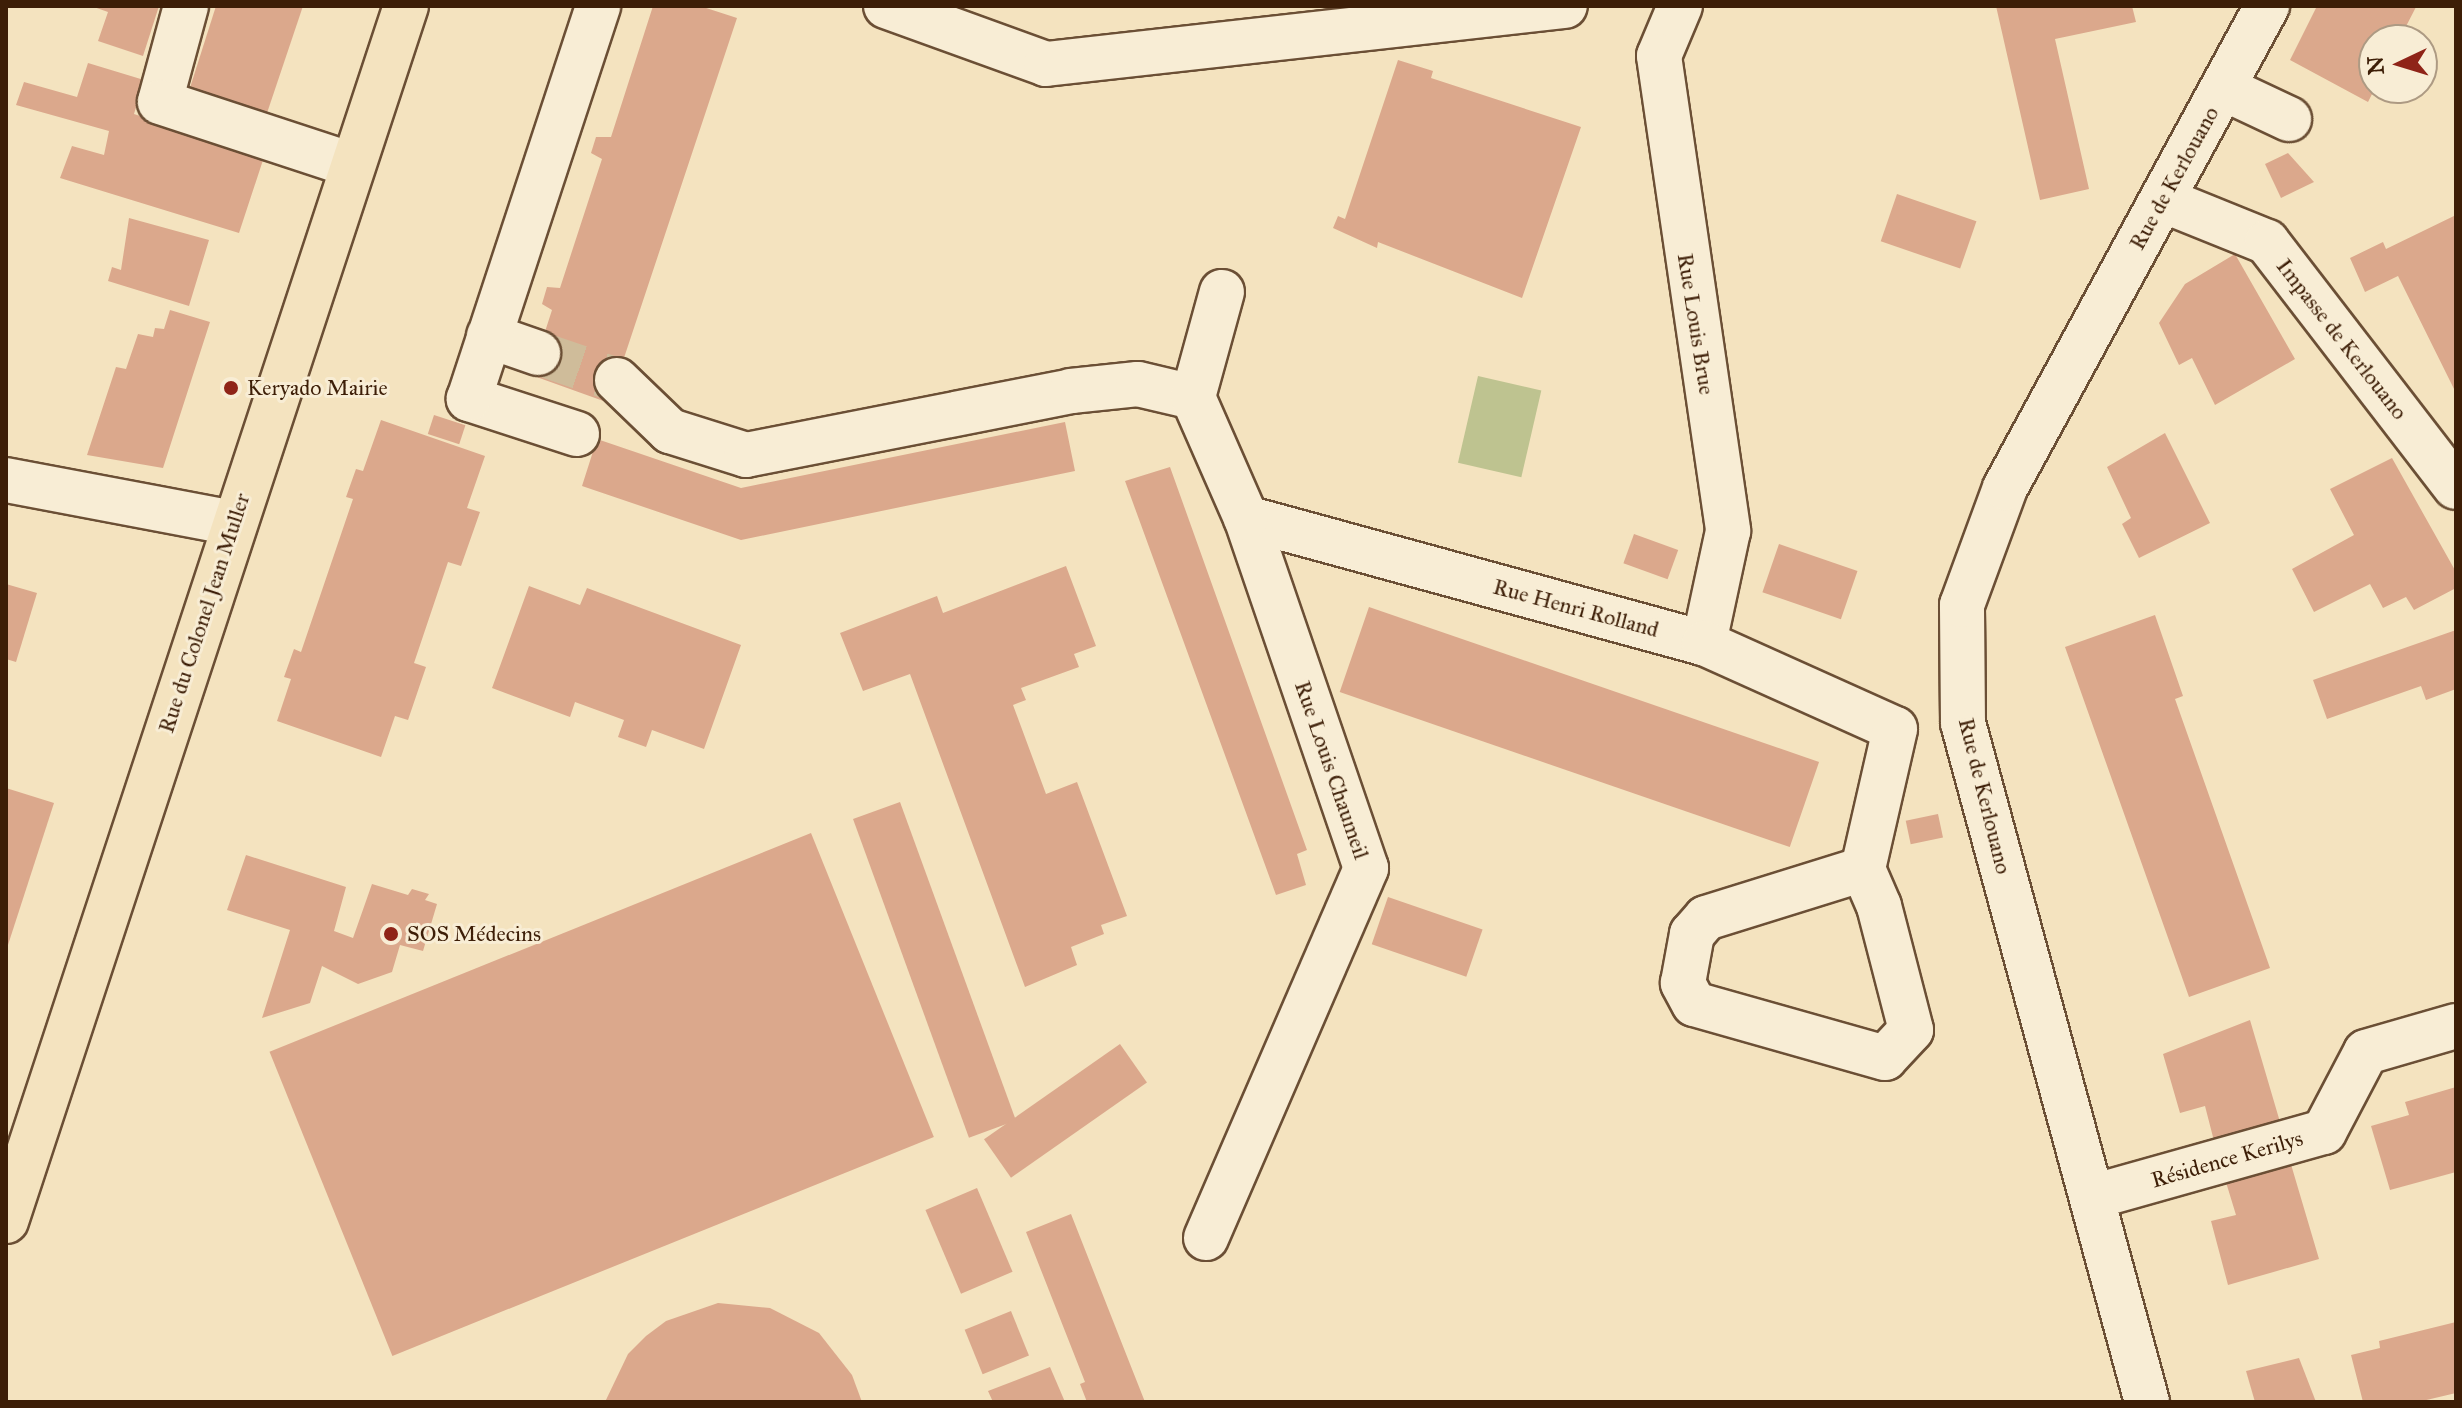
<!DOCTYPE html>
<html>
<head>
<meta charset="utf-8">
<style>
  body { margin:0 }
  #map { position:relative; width:2462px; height:1408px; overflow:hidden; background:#f4e3bf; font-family:"IM FELL Great Primer",serif }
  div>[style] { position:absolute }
  .green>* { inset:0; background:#bec390; transform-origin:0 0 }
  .building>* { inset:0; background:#dba88c; transform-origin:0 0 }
  .minor-tunnel>* { height:44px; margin-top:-22px; transform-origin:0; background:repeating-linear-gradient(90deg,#cfbc9a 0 44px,transparent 0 66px) }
  .roads { filter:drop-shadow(2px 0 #6b4f35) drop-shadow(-2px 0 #6b4f35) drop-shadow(0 2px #6b4f35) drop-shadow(0 -2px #6b4f35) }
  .minor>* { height:44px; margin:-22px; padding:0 22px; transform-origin:22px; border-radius:22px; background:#f8edd5 }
  .major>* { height:44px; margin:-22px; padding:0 22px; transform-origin:22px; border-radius:22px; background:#f4e3bf }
  .dots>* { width:22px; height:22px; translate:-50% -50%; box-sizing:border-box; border:4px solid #f8edd5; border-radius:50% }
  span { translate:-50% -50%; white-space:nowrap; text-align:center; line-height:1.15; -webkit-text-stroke:6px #f8edd5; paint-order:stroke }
  .street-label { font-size:22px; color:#3d1e07 }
  .poi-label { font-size:22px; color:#3d1e07 }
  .left { translate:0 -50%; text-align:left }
  .frame { position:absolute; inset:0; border:8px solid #3d1e07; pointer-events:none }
  .north { position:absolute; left:2358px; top:24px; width:80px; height:80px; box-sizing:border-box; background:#f8edd5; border:2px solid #ad9a83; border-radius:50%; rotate:266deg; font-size:22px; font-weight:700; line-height:32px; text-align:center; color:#3d1e07 }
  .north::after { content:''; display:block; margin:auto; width:28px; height:36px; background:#8f2418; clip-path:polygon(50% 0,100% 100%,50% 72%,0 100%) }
</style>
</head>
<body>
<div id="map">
  <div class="green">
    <i style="left:1478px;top:376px;width:65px;height:89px;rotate:13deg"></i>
  </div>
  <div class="building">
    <i style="clip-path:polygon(91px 6px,159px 6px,143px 56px,98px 41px,108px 12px)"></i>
    <i style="clip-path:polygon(216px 6px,303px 6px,265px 119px,188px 94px)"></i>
    <i style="clip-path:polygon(653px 6px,700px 6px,737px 18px,609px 403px,531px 375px,552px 310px,542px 304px,547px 287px,560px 288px,602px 159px,591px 153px,596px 137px,611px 137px)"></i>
    <i style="clip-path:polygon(1996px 6px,2132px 6px,2136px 22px,2055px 39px,2089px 189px,2040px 200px)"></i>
    <i style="clip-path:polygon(2317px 6px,2416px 7px,2399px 40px,2374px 40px,2375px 88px,2368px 102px,2290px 60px)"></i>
    <i style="clip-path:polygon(1398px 60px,1433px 71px,1431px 78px,1581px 127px,1522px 298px,1378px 242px,1377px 248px,1333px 228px,1338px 216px,1345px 219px)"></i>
    <i style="clip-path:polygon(88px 63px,144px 80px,134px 114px,264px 157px,239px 233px,60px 178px,72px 146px,104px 155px,109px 131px,16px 105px,24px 82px,77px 97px)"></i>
    <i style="clip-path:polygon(2288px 153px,2314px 182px,2281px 198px,2265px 164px)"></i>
    <i style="left:1897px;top:194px;width:84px;height:50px;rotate:19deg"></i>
    <i style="clip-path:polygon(2456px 215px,2456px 393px,2398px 276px,2365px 292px,2350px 258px,2383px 242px,2386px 249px)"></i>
    <i style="clip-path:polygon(129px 218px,209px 240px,189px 306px,108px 281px,112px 267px,121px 270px)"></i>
    <i style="clip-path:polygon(2235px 254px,2295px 359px,2215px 405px,2192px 358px,2179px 365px,2159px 323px,2185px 284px)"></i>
    <i style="clip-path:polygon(170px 310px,210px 322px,163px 468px,87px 455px,116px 367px,126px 369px,138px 334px,153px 337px,155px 328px,164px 329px)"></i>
    <i style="left:434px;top:415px;width:33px;height:20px;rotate:18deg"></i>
    <i style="clip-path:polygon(381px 420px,485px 456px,467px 508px,480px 512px,461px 566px,448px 562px,414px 663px,426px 667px,408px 720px,395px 716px,381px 757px,277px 721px,291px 679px,284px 677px,294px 649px,301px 652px,353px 499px,346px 497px,356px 469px,363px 471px)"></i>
    <i style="clip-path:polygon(1065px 422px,1075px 471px,741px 540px,582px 486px,597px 439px,741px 488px)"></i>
    <i style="clip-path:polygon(2165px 433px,2210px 523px,2139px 558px,2122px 524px,2131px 518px,2107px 467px)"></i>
    <i style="clip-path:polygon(2392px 458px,2456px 572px,2456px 588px,2414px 610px,2406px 597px,2383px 608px,2370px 584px,2314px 612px,2292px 569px,2354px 535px,2330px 489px)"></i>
    <i style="clip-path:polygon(1170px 467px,1307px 850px,1297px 854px,1306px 885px,1276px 895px,1125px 481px)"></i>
    <i style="left:1634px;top:534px;width:47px;height:31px;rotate:20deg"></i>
    <i style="left:1779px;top:544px;width:83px;height:51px;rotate:19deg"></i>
    <i style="clip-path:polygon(1066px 566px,1096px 646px,1074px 654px,1079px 667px,1021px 688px,1026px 700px,1013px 705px,1046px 794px,1077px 782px,1127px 916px,1101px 925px,1104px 934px,1071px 947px,1077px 965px,1025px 987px,910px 674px,863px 691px,840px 633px,937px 596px,943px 613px)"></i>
    <i style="clip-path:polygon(6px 584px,37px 593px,16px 662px,6px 659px)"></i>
    <i style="clip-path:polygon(529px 586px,580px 605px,587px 588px,741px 645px,704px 749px,652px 730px,646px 747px,618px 737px,624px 720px,575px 702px,570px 717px,492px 688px)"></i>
    <i style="left:1369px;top:607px;width:476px;height:90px;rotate:19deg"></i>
    <i style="clip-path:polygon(2155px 615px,2183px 696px,2175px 699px,2270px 968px,2189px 997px,2065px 647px)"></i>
    <i style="clip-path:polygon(2456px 630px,2456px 689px,2426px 700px,2421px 686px,2327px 719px,2313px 680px)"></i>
    <i style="clip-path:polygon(6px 788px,54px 803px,7px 948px,6px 948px)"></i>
    <i style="left:900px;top:802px;width:339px;height:50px;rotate:70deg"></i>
    <i style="left:1938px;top:814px;width:24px;height:33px;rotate:78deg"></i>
    <i style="left:811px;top:833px;width:328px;height:584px;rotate:68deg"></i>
    <i style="clip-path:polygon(246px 855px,346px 887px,334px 931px,353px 938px,372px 884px,408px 895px,412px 889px,429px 894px,425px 900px,437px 904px,423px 951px,400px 945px,392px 972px,358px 984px,322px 966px,310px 1003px,262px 1018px,290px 930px,227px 910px)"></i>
    <i style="left:1388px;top:897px;width:100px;height:50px;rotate:19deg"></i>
    <i style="clip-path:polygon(2250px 1020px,2280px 1122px,2214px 1141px,2205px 1106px,2180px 1113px,2163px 1054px)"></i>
    <i style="left:1120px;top:1044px;width:47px;height:166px;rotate:55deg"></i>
    <i style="clip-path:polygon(2456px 1087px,2456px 1172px,2390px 1190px,2371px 1126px,2409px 1115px,2405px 1102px)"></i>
    <i style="clip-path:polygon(2290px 1161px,2319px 1259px,2228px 1285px,2211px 1221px,2236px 1215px,2225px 1179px)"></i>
    <i style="left:977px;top:1188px;width:91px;height:56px;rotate:67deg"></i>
    <i style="clip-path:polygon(1071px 1214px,1130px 1364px,1145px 1402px,1087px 1402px,1080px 1384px,1085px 1382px,1026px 1232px)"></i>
    <i style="clip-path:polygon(718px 1303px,770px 1308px,819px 1333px,852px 1375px,862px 1402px,605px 1402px,628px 1354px,646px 1336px,666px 1321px)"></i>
    <i style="left:1011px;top:1311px;width:48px;height:50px;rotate:68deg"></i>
    <i style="clip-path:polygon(2456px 1322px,2456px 1393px,2418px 1402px,2363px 1402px,2351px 1355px,2380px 1348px,2379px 1341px)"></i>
    <i style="clip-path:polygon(2299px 1358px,2316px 1402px,2255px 1402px,2246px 1371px)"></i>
    <i style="clip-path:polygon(1050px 1367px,1065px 1402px,993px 1402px,988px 1391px)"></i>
  </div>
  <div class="minor-tunnel">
    <i style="left:538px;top:353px;width:83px;rotate:18.9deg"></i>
  </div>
  <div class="roads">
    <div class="minor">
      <i style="left:186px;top:6px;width:99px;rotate:105.2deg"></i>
      <i style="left:160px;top:102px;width:202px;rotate:18.2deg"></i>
      <i style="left:886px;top:6px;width:170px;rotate:19.9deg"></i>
      <i style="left:1046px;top:64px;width:522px;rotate:-6.38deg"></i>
      <i style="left:1680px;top:6px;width:54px;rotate:112.8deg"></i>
      <i style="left:1659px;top:56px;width:480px;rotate:81.7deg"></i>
      <i style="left:1728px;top:531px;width:115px;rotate:102.1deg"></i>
      <i style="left:2223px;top:88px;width:73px;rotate:25.2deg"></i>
      <i style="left:2163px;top:200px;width:112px;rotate:22deg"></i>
      <i style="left:2267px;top:242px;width:309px;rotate:52.4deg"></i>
      <i style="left:489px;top:336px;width:52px;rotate:19.1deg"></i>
      <i style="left:617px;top:380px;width:74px;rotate:43.9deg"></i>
      <i style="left:670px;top:431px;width:80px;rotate:17.5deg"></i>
      <i style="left:746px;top:455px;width:331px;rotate:-11.1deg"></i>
      <i style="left:1071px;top:391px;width:67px;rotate:-6deg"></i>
      <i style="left:1138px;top:384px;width:57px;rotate:13.3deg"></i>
      <i style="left:577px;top:434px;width:114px;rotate:-162deg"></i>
      <i style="left:469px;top:399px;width:414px;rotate:-71.8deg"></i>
      <i style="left:6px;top:480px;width:231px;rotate:10.7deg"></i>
      <i style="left:1246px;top:518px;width:475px;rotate:15.3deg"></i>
      <i style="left:1704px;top:643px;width:209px;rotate:24.2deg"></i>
      <i style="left:1895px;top:729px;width:144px;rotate:102.9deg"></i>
      <i style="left:1863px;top:869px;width:40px;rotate:66.6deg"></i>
      <i style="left:1879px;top:906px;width:128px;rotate:75.5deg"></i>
      <i style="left:1911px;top:1030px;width:38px;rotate:133deg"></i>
      <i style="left:1885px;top:1058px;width:198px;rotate:-164.2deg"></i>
      <i style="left:1694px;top:1004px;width:24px;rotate:-118deg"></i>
      <i style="left:1683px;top:983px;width:50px;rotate:-79.6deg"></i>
      <i style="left:1692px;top:934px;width:21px;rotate:-49deg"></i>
      <i style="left:1706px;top:918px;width:164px;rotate:-17.3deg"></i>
      <i style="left:2092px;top:1197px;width:241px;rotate:-15.7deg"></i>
      <i style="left:2324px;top:1132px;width:90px;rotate:-62.3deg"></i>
      <i style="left:2366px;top:1052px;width:94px;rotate:-16.1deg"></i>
      <i style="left:1206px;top:1238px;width:403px;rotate:-66.6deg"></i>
      <i style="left:1366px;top:868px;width:370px;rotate:-108.9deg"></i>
      <i style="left:1246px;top:518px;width:132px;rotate:-113.7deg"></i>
      <i style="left:1193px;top:397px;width:109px;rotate:-74.6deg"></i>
      <i style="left:2147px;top:1402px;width:703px;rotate:-105.16deg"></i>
      <i style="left:1963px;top:723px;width:118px;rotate:-90.5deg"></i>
      <i style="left:1962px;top:605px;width:125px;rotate:-69.8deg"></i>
      <i style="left:2005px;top:488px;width:549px;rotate:-61.47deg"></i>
    </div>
    <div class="major">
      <i style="left:6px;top:1221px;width:1279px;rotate:-71.78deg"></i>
    </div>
  </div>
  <div class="dots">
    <i style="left:231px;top:388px;background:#8f2418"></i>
    <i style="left:391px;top:934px;background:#8f2418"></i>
  </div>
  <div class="street-label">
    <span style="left:2174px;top:178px;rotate:-61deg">Rue de Kerlouano</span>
    <span style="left:1696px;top:324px;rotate:81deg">Rue Louis Brue</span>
    <span style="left:2342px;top:339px;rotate:52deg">Impasse de Kerlouano</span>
    <span style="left:1576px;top:608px;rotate:15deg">Rue Henri Rolland</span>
    <span style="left:204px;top:613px;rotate:-72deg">Rue du Colonel Jean Muller</span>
    <span style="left:1332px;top:770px;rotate:71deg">Rue Louis Chaumeil</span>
    <span style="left:1985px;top:796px;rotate:76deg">Rue de Kerlouano</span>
    <span style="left:2227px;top:1159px;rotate:-16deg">Résidence Kerilys</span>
  </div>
  <div class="poi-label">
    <span class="left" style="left:247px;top:388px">Keryado Mairie</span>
    <span class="left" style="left:407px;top:934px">SOS Médecins</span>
  </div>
  <div class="frame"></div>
  <div class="north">N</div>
</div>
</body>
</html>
